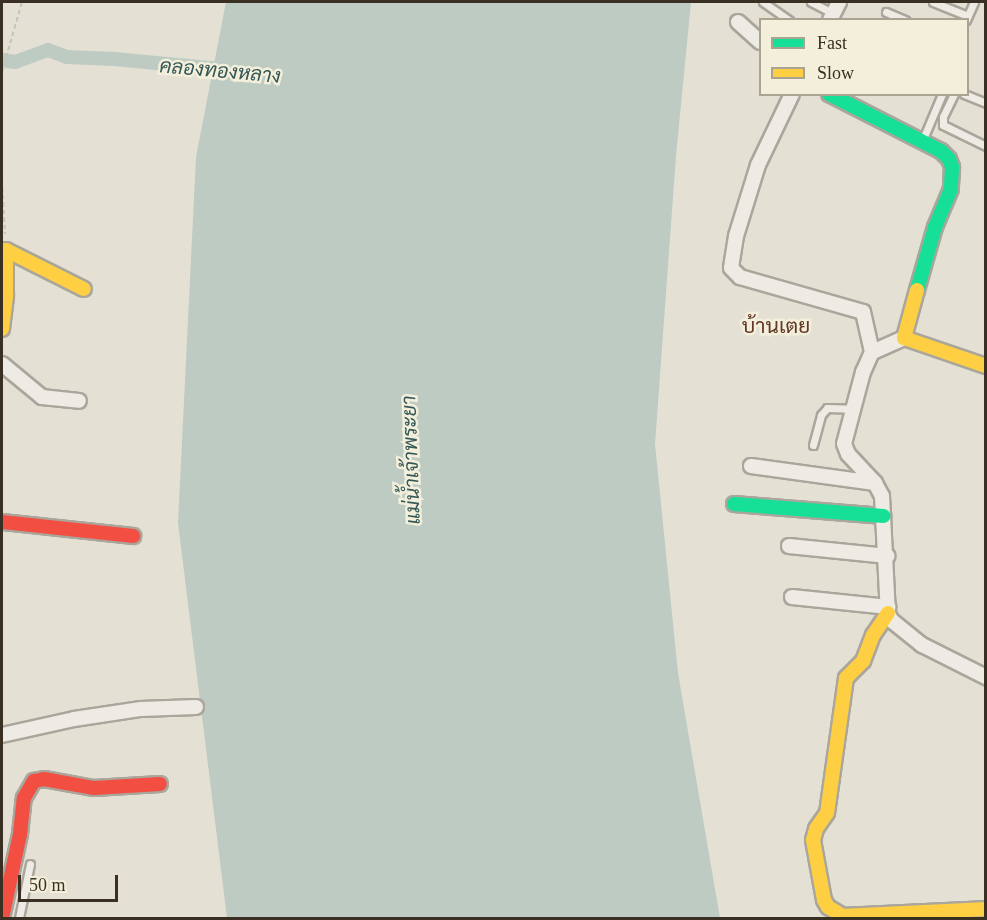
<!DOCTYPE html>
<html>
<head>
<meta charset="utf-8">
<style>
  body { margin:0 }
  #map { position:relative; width:987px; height:920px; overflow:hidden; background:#e4e1d4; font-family:"Times New Roman",Sarabun,serif }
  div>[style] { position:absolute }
  .water>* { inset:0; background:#bdcbc3 }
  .canal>* { height:14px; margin:-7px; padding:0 7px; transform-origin:7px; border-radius:7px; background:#bdcbc3 }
  .path>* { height:2px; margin-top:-1px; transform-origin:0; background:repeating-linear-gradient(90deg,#c6c3ba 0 4.5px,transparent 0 7.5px) }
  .roads { filter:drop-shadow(2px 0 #aaa69c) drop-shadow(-2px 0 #aaa69c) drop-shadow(0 2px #aaa69c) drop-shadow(0 -2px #aaa69c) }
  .lane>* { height:7px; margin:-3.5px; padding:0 3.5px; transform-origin:3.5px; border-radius:3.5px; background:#edebe3 }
  .street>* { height:14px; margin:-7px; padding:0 7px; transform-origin:7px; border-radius:7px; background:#edebe3 }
  .fast>* { height:14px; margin:-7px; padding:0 7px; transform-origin:7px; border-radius:7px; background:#16e098 }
  .slow>* { height:14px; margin:-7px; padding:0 7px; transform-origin:7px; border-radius:7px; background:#ffcf43 }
  .jam>* { height:14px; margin:-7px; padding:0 7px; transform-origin:7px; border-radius:7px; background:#f24e42 }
  span { translate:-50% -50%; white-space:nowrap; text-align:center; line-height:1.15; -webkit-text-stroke:5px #f3efdb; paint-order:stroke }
  .water-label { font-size:20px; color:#345758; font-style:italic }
  .quarter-label { font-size:21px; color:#623827 }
  .frame { position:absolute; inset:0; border:3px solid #393023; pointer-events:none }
  .legend { position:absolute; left:759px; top:18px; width:210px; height:78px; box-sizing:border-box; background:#f3efdb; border:2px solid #a9a391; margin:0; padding:8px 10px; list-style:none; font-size:18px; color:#393023 }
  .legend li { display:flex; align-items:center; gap:12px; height:30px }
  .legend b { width:30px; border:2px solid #a9a391 }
  .scale { position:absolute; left:18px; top:875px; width:100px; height:27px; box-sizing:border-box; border:3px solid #393023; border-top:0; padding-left:8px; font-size:18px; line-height:21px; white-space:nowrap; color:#393023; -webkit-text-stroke:4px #f3efdb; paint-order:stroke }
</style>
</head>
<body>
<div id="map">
  <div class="water">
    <i style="clip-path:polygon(226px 2px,691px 2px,676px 156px,655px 444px,678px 673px,720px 918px,227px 918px,178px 523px,196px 157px)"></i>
  </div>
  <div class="canal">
    <i style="left:2px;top:60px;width:13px;rotate:9deg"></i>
    <i style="left:15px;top:62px;width:35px;rotate:-20deg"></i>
    <i style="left:48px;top:50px;width:20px;rotate:20deg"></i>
    <i style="left:67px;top:57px;width:47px;rotate:2.4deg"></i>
    <i style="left:114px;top:59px;width:117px;rotate:5.4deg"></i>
  </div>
  <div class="path">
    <i style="left:2px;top:72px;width:73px;rotate:-74.1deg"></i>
    <i style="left:2px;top:180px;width:54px;rotate:86.8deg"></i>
  </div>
  <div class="roads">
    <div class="lane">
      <i style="left:763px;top:2px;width:32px;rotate:35deg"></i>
      <i style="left:811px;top:2px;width:25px;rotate:27deg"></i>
      <i style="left:933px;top:2px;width:37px;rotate:22deg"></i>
      <i style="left:886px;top:12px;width:21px;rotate:23deg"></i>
      <i style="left:966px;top:20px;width:20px;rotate:-66deg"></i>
      <i style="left:954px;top:94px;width:25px;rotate:116deg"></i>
      <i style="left:943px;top:117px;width:8px;rotate:90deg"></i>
      <i style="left:943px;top:125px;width:48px;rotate:26deg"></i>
      <i style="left:964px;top:94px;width:24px;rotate:22deg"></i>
      <i style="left:923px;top:139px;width:49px;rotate:-67.1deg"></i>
      <i style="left:813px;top:445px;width:31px;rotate:-75deg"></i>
      <i style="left:821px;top:415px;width:9px;rotate:-49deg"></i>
      <i style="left:827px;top:408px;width:25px;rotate:2deg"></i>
      <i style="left:19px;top:918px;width:55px;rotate:-78.5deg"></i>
    </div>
    <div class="street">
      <i style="left:830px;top:20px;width:20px;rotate:-63deg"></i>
      <i style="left:738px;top:22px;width:30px;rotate:42deg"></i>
      <i style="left:792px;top:94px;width:79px;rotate:115.6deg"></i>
      <i style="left:758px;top:165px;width:74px;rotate:107.2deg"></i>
      <i style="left:736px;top:236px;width:32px;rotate:99deg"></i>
      <i style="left:731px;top:268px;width:13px;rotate:45deg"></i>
      <i style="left:740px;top:277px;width:128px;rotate:15.9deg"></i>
      <i style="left:863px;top:312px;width:41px;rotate:77.3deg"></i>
      <i style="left:904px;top:338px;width:35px;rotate:156deg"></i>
      <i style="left:872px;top:352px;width:22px;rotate:114deg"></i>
      <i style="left:863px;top:372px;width:74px;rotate:104.8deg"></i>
      <i style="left:844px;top:444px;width:11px;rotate:68deg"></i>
      <i style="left:848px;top:454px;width:40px;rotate:47deg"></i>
      <i style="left:875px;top:483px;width:15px;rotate:62deg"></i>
      <i style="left:882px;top:496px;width:117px;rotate:87.1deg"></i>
      <i style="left:888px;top:613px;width:8px;rotate:67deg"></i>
      <i style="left:891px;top:620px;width:40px;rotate:39deg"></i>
      <i style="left:922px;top:645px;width:72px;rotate:26.6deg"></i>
      <i style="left:2px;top:364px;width:52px;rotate:39.5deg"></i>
      <i style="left:42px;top:397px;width:37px;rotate:6deg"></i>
      <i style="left:751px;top:466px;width:125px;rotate:7.8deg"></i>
      <i style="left:789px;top:546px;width:99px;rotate:5.8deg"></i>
      <i style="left:792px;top:597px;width:97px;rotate:5.9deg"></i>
      <i style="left:2px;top:735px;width:74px;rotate:-12.5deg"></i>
      <i style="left:74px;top:719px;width:68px;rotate:-8.5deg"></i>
      <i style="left:141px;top:709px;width:55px;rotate:-2.1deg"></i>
    </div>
    <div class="fast">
      <i style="left:829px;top:94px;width:126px;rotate:27deg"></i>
      <i style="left:941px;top:151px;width:11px;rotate:45deg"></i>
      <i style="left:949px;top:159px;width:9px;rotate:69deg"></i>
      <i style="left:952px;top:167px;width:22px;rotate:93deg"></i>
      <i style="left:951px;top:189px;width:41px;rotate:112.8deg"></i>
      <i style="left:935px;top:227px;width:66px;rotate:105.9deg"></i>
      <i style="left:734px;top:504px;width:150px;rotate:4.6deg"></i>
    </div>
    <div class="slow">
      <i style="left:917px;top:290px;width:50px;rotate:105.2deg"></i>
      <i style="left:904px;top:338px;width:87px;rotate:18.9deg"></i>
      <i style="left:2px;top:329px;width:35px;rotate:-83deg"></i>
      <i style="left:6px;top:294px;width:44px;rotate:-90deg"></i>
      <i style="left:6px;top:250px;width:87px;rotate:26.6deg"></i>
      <i style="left:888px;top:613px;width:27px;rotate:124deg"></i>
      <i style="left:873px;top:635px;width:28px;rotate:111deg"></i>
      <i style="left:863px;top:661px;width:24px;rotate:135deg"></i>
      <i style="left:846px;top:678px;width:136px;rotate:98deg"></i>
      <i style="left:827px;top:813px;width:19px;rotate:125deg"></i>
      <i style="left:816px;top:829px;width:11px;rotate:105deg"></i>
      <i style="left:813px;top:840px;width:61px;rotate:79.6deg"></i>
      <i style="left:824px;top:900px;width:8px;rotate:60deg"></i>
      <i style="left:828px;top:907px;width:17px;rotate:31deg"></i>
      <i style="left:843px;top:916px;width:143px;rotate:-2.8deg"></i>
    </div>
    <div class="jam">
      <i style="left:2px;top:522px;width:132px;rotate:6.1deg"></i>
      <i style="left:2px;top:918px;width:86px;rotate:-77.9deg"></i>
      <i style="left:20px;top:834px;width:36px;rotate:-84deg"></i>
      <i style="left:24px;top:798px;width:20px;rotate:-60deg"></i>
      <i style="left:34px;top:781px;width:10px;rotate:-11deg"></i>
      <i style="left:44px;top:779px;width:51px;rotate:10.2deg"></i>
      <i style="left:94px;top:788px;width:66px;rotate:-3.5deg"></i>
    </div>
  </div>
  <div class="water-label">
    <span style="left:220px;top:71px;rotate:5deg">คลองทองหลาง</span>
    <span style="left:411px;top:460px;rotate:-92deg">แม่น้ำเจ้าพระยา</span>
  </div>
  <div class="quarter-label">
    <span style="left:776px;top:326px">บ้านเตย</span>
  </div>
  <div class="frame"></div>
  <ul class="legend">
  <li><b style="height:8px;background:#16e098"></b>Fast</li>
  <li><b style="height:8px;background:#ffcf43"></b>Slow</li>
  </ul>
  <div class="scale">50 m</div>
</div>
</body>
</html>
